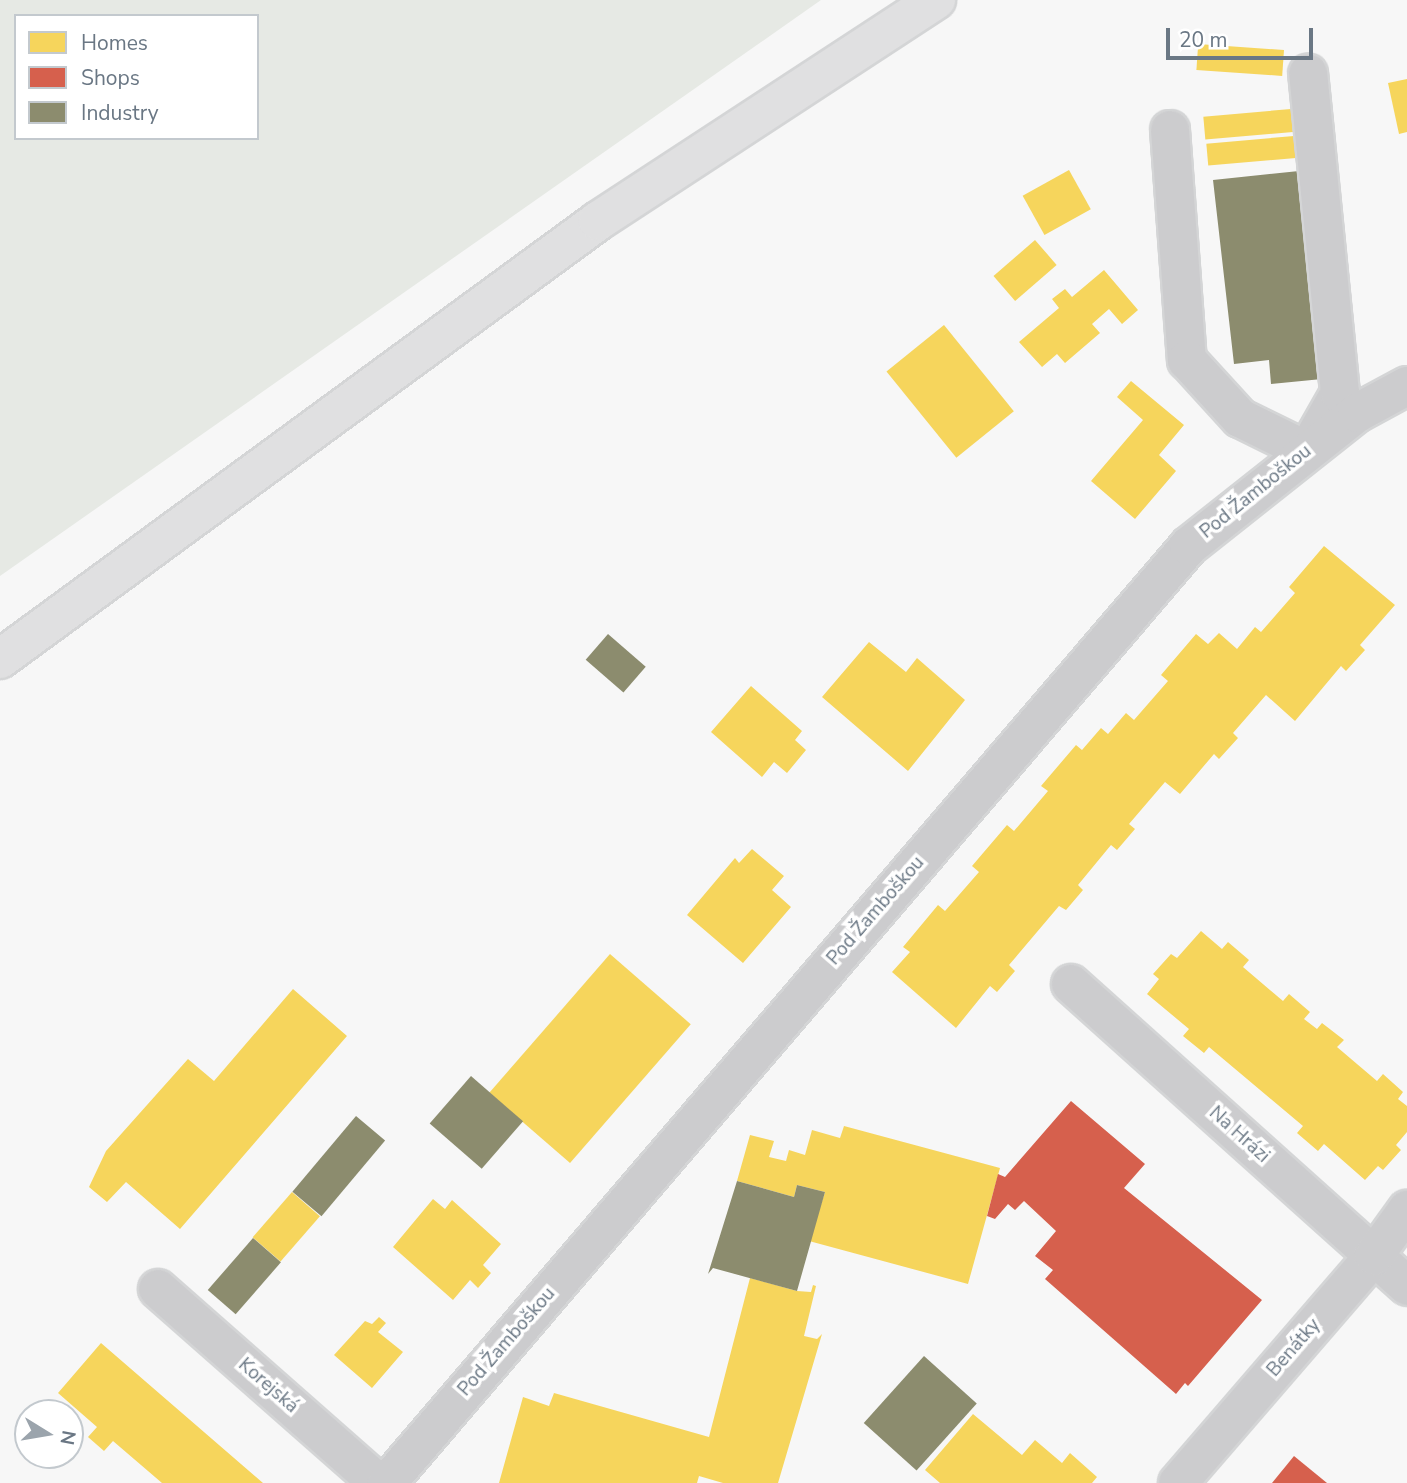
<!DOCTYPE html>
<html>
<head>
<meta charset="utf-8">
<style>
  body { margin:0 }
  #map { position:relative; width:1407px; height:1483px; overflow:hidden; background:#f7f7f7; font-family:"Nunito Sans",sans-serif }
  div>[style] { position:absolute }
  .green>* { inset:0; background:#e6e9e4 }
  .homes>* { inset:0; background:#f6d55c; transform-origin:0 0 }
  .shops>* { inset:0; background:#d6604d }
  .industry>* { inset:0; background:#8c8c6e; transform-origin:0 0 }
  .roads { filter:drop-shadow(2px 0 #d4d5d6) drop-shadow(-2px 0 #d4d5d6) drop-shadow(0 2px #d4d5d6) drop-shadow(0 -2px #d4d5d6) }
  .minor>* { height:38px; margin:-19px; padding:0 19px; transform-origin:19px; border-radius:19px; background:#ccccce }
  .major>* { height:38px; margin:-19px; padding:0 19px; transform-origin:19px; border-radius:19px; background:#e0e0e1 }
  span { translate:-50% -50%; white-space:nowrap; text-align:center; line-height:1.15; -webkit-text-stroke:7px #fff; paint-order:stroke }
  .street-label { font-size:19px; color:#6a7784 }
  .legend { position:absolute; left:14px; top:14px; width:245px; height:126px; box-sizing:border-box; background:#fff; border:2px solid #c3c9ce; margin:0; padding:9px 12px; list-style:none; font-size:21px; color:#6a7784 }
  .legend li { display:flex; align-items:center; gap:14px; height:35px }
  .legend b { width:35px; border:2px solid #c3c9ce }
  .north { position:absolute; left:14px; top:1399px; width:70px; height:70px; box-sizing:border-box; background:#fff; border:2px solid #c3c9ce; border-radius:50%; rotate:101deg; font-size:19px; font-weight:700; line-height:28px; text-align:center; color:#6a7784 }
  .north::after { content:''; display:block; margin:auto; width:24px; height:32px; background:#9ba4ac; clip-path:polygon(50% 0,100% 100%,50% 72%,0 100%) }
  .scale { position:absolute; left:1166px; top:28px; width:147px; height:32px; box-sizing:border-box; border:4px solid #6a7784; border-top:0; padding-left:9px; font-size:21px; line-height:24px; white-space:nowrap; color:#6a7784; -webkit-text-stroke:5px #fff; paint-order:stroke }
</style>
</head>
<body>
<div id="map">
  <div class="green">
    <i style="clip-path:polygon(evenodd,0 0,821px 0,0 576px,0 0,16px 16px,257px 16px,257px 138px,16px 138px,16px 16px)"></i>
  </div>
  <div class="homes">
    <i style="left:1284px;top:50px;width:26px;height:86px;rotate:94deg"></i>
    <i style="clip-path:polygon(1407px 79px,1407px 132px,1399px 134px,1388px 83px)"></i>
    <i style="left:1291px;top:109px;width:23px;height:88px;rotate:85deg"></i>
    <i style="left:1294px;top:136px;width:22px;height:88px;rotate:85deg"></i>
    <i style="left:1069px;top:170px;width:45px;height:53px;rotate:61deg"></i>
    <i style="left:1035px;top:240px;width:33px;height:55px;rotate:49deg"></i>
    <i style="clip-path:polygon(1104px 270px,1138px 310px,1122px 324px,1109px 309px,1092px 324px,1100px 333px,1065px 363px,1057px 354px,1042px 367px,1019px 342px,1059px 308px,1052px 299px,1065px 289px,1072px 297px)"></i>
    <i style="left:944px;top:325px;width:111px;height:74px;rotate:51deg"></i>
    <i style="clip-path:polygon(1131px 381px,1184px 425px,1159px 455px,1176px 471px,1135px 519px,1091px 481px,1143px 420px,1117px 397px)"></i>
    <i style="clip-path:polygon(1324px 546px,1395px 605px,1360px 645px,1365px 650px,1346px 671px,1341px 666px,1295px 721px,1266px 695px,1233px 733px,1238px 738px,1219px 759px,1214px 754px,1180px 794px,1165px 782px,1129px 824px,1135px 829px,1117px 850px,1111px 845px,1078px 885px,1083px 890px,1066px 910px,1059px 906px,1009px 965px,1015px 971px,997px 992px,990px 986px,956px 1028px,892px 972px,910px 952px,903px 947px,938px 905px,945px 911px,979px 872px,972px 866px,1007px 825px,1014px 831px,1048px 791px,1041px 786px,1076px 745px,1082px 750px,1101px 728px,1108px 734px,1126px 713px,1134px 720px,1168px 681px,1161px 675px,1196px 634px,1208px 644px,1219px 633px,1237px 649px,1255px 627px,1261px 632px,1295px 593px,1289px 587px)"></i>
    <i style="clip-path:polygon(869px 642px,906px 672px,917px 658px,965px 700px,908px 771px,822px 697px)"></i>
    <i style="clip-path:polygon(751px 686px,802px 731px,795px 740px,806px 750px,787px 773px,774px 762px,762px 777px,711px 732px)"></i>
    <i style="clip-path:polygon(752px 849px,784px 876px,772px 890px,791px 907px,743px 963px,687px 915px,735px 858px,739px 863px)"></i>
    <i style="clip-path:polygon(1201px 931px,1222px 949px,1228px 942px,1249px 960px,1243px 967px,1283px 1001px,1289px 994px,1310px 1012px,1304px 1019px,1317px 1029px,1322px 1023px,1344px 1040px,1337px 1047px,1377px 1081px,1383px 1074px,1403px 1092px,1398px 1099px,1407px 1106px,1407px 1132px,1396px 1145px,1401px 1150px,1383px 1170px,1378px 1166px,1365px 1180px,1324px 1144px,1318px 1151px,1297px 1133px,1303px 1126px,1209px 1047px,1204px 1053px,1183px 1036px,1189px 1029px,1147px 994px,1159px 979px,1153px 974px,1171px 954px,1177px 958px)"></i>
    <i style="left:610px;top:954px;width:107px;height:184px;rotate:41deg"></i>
    <i style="clip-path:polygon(293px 989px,347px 1036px,180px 1229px,126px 1182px,107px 1202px,89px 1187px,106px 1151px,188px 1059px,214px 1081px)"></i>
    <i style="clip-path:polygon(844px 1126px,1000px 1168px,968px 1284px,809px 1241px,825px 1192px,797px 1185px,794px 1197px,737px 1181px,750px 1135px,774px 1141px,769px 1157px,786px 1161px,789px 1150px,805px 1155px,812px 1130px,840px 1138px)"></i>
    <i style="left:292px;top:1192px;width:37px;height:60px;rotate:41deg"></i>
    <i style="clip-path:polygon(433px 1199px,445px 1209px,452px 1200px,501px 1244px,483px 1265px,491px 1273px,478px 1288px,470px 1280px,453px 1300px,393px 1247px)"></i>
    <i style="clip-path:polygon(750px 1278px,797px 1291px,811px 1292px,813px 1285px,816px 1286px,804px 1336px,817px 1339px,822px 1334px,778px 1483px,723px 1483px,699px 1476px,697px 1483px,499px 1483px,523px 1397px,549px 1406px,554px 1393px,709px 1437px)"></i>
    <i style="clip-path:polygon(379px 1317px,386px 1323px,378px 1332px,403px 1352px,372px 1388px,334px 1355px,365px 1321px,372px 1324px)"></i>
    <i style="clip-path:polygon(101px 1343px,263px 1483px,162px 1483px,113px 1441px,104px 1451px,88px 1437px,97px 1427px,58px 1393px)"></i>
    <i style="clip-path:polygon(973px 1414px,1022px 1455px,1035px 1440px,1062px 1463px,1070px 1453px,1097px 1477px,1092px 1483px,940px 1483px,925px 1470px)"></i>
  </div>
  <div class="shops">
    <i style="clip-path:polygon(1071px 1101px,1145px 1164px,1124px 1188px,1262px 1300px,1188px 1386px,1185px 1383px,1176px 1394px,1045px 1279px,1053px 1270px,1035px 1256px,1056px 1231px,1024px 1201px,1015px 1210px,1008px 1204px,995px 1219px,987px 1216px,998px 1174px,1005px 1177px)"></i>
    <i style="clip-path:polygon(1294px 1456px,1327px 1483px,1272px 1483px)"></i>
  </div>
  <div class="industry">
    <i style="clip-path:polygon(1299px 171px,1322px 379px,1271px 384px,1269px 360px,1234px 364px,1213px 180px)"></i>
    <i style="left:608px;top:634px;width:50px;height:34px;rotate:41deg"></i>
    <i style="left:471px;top:1076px;width:69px;height:63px;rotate:41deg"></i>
    <i style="left:356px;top:1116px;width:38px;height:99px;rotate:40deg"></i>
    <i style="clip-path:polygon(737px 1181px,794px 1197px,797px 1185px,825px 1192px,797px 1291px,713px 1268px,708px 1274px)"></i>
    <i style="left:253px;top:1238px;width:37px;height:69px;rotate:41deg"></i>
    <i style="left:924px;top:1356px;width:71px;height:90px;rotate:42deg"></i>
  </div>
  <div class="roads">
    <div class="minor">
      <i style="left:1170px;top:130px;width:231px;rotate:85.8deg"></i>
      <i style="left:1187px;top:360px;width:79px;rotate:47.6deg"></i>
      <i style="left:1240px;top:418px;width:75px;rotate:26.2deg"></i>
      <i style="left:1307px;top:451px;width:67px;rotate:-60.4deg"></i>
      <i style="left:1340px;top:393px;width:321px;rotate:-95.7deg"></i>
      <i style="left:1071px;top:984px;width:452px;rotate:41.9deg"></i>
      <i style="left:158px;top:1289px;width:293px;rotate:41.4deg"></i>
      <i style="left:387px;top:1483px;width:1233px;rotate:-49.44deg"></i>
      <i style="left:1189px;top:546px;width:214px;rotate:-38.4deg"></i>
      <i style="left:1357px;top:413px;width:57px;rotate:-28.4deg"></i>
      <i style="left:1178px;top:1483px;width:300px;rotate:-49.2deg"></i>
      <i style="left:1374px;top:1256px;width:57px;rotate:-54.3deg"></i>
    </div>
    <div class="major">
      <i style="left:0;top:659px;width:741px;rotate:-36.22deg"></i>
      <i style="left:598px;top:221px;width:404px;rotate:-33.2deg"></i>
    </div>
  </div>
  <div class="street-label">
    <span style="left:1256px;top:492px;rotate:-39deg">Pod Žamboškou</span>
    <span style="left:876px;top:911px;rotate:-49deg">Pod Žamboškou</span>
    <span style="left:1239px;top:1135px;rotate:42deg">Na Hrázi</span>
    <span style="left:507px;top:1342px;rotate:-49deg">Pod Žamboškou</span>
    <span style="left:1294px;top:1348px;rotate:-49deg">Benátky</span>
    <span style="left:268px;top:1386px;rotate:41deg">Korejská</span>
  </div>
  <ul class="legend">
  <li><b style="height:19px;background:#f6d55c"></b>Homes</li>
  <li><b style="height:19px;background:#d6604d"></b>Shops</li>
  <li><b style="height:19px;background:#8c8c6e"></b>Industry</li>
  </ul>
  <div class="north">N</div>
  <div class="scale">20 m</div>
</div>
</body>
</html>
